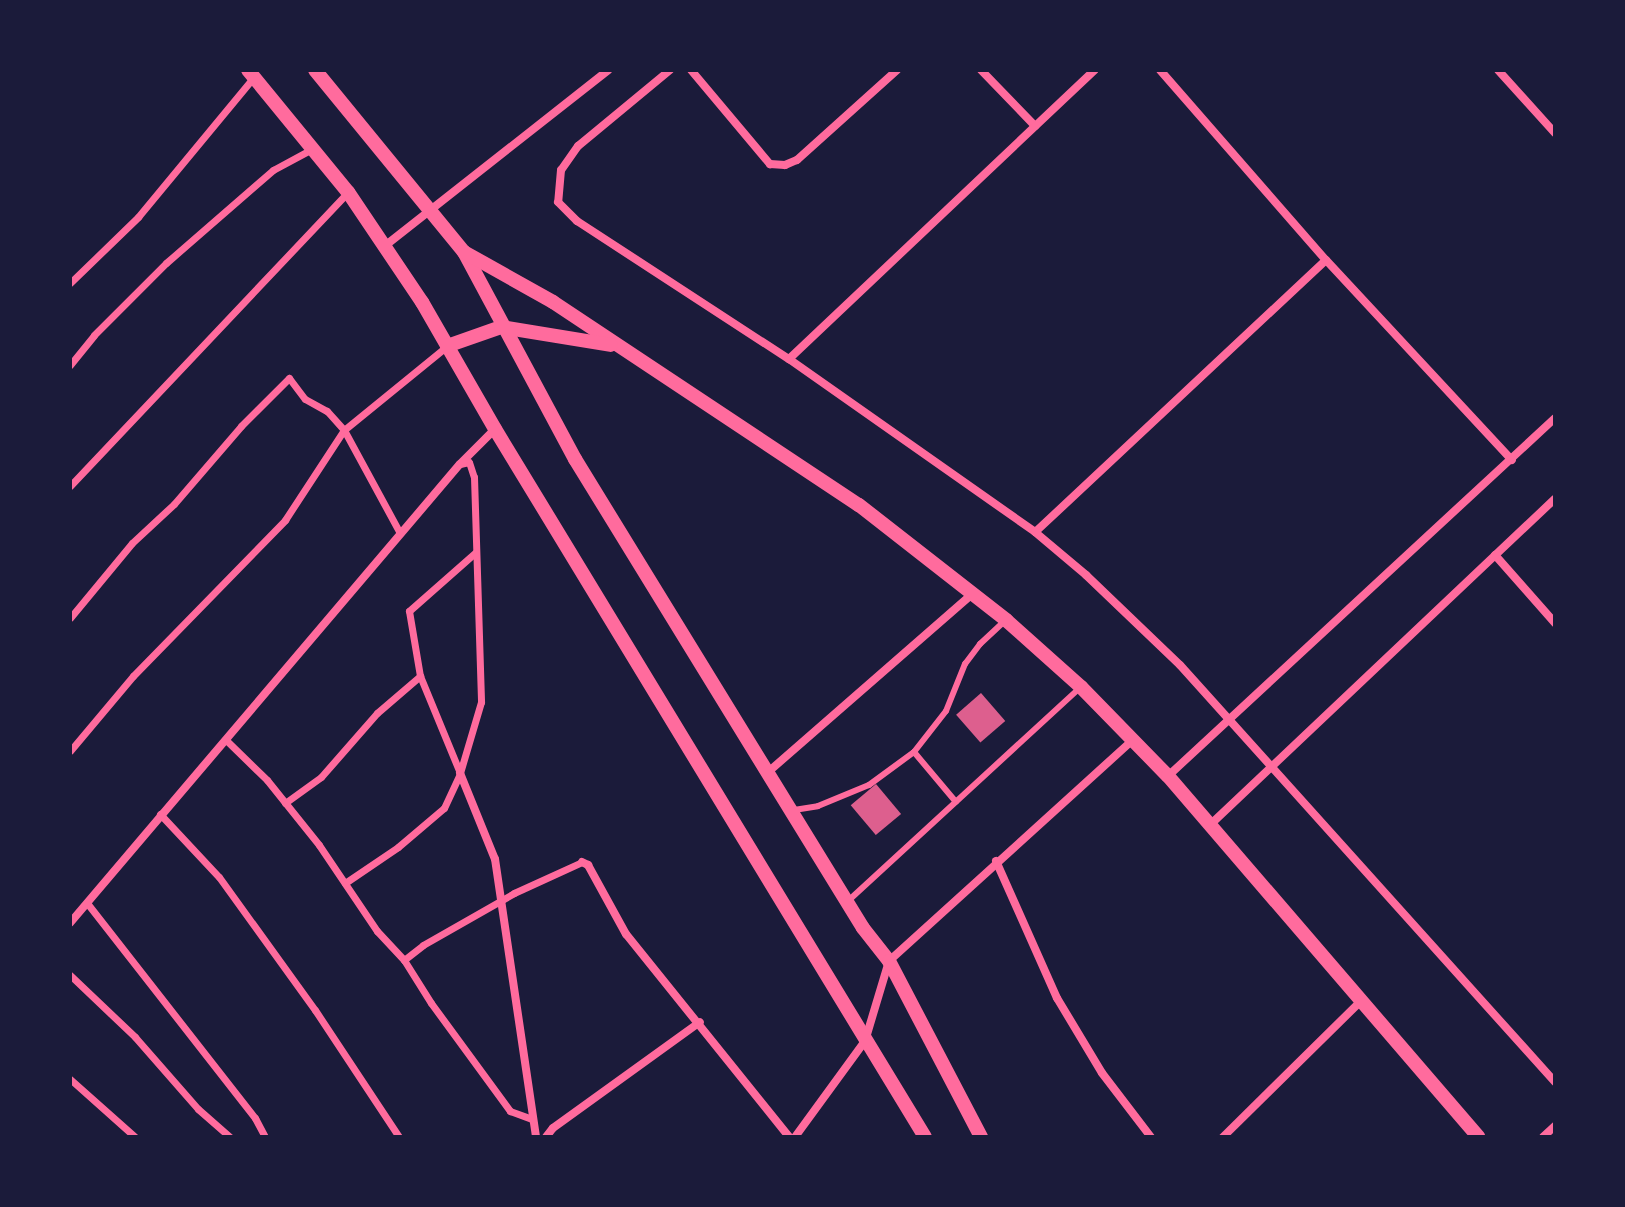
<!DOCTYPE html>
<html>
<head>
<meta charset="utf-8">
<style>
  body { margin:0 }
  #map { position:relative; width:1625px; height:1207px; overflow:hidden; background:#1b1b3a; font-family:"Crimson Pro",serif }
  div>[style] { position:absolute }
  .building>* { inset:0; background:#dd5f8e; transform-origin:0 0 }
  .service>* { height:6px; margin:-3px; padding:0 3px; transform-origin:3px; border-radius:3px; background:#ff6b9d }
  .pedestrian>* { height:7px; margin:-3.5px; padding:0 3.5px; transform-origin:3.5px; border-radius:3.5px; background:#ff6b9d }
  .minor>* { height:8px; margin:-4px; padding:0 4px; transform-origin:4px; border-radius:4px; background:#ff6b9d }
  .tertiary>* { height:14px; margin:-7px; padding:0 7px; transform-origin:7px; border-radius:7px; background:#ff6b9d }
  span { translate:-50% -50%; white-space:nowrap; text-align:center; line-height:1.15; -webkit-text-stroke:8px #1b1b3a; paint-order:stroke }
  .frame { position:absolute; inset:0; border:72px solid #1b1b3a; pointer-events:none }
</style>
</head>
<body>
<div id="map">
  <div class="building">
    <i style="left:981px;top:693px;width:37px;height:33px;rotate:49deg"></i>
    <i style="left:876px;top:784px;width:39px;height:33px;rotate:50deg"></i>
  </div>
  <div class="service">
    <i style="left:914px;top:752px;width:65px;rotate:50deg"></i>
    <i style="left:794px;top:810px;width:24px;rotate:-9deg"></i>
    <i style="left:818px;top:806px;width:55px;rotate:-22.4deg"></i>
    <i style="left:869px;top:785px;width:56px;rotate:-36.3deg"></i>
    <i style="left:914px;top:752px;width:52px;rotate:-52deg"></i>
    <i style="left:946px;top:711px;width:51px;rotate:-68deg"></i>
    <i style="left:965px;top:664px;width:25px;rotate:-53deg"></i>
    <i style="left:980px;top:644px;width:33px;rotate:-43deg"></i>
    <i style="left:848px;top:901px;width:316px;rotate:-42.6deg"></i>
  </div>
  <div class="pedestrian">
    <i style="left:70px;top:283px;width:95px;rotate:-44.1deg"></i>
    <i style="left:138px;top:217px;width:182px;rotate:-50.4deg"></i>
    <i style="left:70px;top:365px;width:38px;rotate:-51deg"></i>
    <i style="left:94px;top:335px;width:102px;rotate:-45deg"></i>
    <i style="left:166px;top:263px;width:142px;rotate:-41deg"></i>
    <i style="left:273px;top:170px;width:44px;rotate:-28.3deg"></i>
    <i style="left:460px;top:464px;width:9px;rotate:-13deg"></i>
    <i style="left:469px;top:462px;width:16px;rotate:72deg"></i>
    <i style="left:474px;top:477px;width:225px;rotate:88.2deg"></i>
    <i style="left:481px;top:702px;width:74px;rotate:106.5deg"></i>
    <i style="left:70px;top:486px;width:405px;rotate:-46.6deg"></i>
    <i style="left:70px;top:618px;width:97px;rotate:-50.4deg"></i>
    <i style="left:132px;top:543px;width:57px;rotate:-42.9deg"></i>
    <i style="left:174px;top:504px;width:103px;rotate:-49.3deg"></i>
    <i style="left:241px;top:426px;width:68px;rotate:-45deg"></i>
    <i style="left:289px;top:378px;width:26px;rotate:53deg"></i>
    <i style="left:305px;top:399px;width:25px;rotate:29deg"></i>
    <i style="left:327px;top:411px;width:25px;rotate:48deg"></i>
    <i style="left:344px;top:430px;width:117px;rotate:61.5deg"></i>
    <i style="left:227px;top:741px;width:56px;rotate:44.3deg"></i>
    <i style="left:267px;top:780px;width:83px;rotate:51.3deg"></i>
    <i style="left:319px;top:845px;width:104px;rotate:56deg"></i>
    <i style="left:377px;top:931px;width:40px;rotate:47deg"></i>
    <i style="left:404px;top:960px;width:51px;rotate:57.9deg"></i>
    <i style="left:431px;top:1003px;width:134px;rotate:53.8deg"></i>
    <i style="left:510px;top:1111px;width:23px;rotate:20deg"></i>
    <i style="left:70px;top:751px;width:98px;rotate:-50deg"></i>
    <i style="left:133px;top:676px;width:218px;rotate:-45.7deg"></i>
    <i style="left:285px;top:520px;width:108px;rotate:-56.8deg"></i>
    <i style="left:344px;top:430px;width:133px;rotate:-39.2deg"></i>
    <i style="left:285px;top:803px;width:44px;rotate:-35.8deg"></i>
    <i style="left:321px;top:777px;width:85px;rotate:-48.8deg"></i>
    <i style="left:377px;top:713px;width:57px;rotate:-40.7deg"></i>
    <i style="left:160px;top:814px;width:86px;rotate:46.9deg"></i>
    <i style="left:219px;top:877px;width:164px;rotate:54.2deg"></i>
    <i style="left:315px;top:1010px;width:152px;rotate:56.5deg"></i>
    <i style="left:345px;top:883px;width:64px;rotate:-34.2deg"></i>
    <i style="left:398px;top:847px;width:60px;rotate:-40.3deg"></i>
    <i style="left:444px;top:808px;width:38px;rotate:-65deg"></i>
    <i style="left:460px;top:773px;width:105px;rotate:-112.4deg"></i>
    <i style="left:420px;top:676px;width:66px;rotate:-99.6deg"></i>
    <i style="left:409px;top:611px;width:89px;rotate:-41.4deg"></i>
    <i style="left:87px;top:903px;width:273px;rotate:52deg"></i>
    <i style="left:255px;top:1118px;width:21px;rotate:62deg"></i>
    <i style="left:404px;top:960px;width:24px;rotate:-38deg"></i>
    <i style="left:423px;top:945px;width:105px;rotate:-29.7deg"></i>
    <i style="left:514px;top:893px;width:75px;rotate:-24.5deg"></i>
    <i style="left:70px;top:975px;width:90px;rotate:43.6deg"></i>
    <i style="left:135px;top:1037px;width:96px;rotate:48.8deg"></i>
    <i style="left:198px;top:1109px;width:43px;rotate:41.2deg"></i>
    <i style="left:70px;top:1079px;width:87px;rotate:41.7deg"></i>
  </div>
  <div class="minor">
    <i style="left:670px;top:70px;width:119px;rotate:140.4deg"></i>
    <i style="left:578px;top:146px;width:29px;rotate:125deg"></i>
    <i style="left:561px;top:170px;width:32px;rotate:95deg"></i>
    <i style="left:558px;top:202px;width:27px;rotate:45deg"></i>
    <i style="left:577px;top:221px;width:253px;rotate:33.1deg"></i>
    <i style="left:789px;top:359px;width:301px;rotate:35.1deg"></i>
    <i style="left:691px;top:70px;width:123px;rotate:50deg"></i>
    <i style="left:770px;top:164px;width:15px;rotate:4deg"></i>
    <i style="left:785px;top:165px;width:13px;rotate:-23deg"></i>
    <i style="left:797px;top:160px;width:135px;rotate:-42deg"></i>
    <i style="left:981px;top:70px;width:78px;rotate:46deg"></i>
    <i style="left:1160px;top:70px;width:252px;rotate:48.9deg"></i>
    <i style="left:1326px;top:260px;width:273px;rotate:47.1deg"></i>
    <i style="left:1498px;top:70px;width:85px;rotate:47.9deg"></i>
    <i style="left:386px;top:245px;width:283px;rotate:-38.2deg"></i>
    <i style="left:1326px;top:260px;width:398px;rotate:136.9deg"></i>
    <i style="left:1035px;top:532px;width:67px;rotate:40.1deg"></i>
    <i style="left:1086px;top:575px;width:130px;rotate:43.8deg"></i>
    <i style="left:1180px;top:665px;width:561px;rotate:48.04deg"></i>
    <i style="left:789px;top:359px;width:421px;rotate:-43.4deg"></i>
    <i style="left:1495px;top:555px;width:91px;rotate:48.6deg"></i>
    <i style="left:460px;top:773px;width:93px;rotate:67.9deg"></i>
    <i style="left:495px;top:859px;width:281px;rotate:81.6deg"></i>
    <i style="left:767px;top:773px;width:274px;rotate:-41.1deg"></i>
    <i style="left:1168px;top:776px;width:527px;rotate:-42.77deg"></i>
    <i style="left:1211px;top:824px;width:473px;rotate:-43.4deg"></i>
    <i style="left:996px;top:861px;width:150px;rotate:66deg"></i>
    <i style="left:1057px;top:998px;width:87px;rotate:59deg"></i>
    <i style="left:1102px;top:1073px;width:81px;rotate:52.6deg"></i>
    <i style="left:582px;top:862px;width:7px;rotate:27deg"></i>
    <i style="left:588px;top:865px;width:79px;rotate:61.2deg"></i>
    <i style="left:626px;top:934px;width:260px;rotate:51.2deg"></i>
    <i style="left:70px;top:923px;width:602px;rotate:-49.65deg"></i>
    <i style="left:460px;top:464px;width:49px;rotate:-45deg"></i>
    <i style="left:546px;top:1137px;width:11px;rotate:-52deg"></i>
    <i style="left:553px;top:1128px;width:181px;rotate:-35.8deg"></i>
    <i style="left:795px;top:1137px;width:119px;rotate:-53.9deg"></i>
    <i style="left:865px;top:1041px;width:84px;rotate:-73.3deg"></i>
    <i style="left:889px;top:961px;width:331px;rotate:-42.2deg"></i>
    <i style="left:1223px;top:1137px;width:195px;rotate:-44.6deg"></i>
    <i style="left:1543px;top:1137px;width:16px;rotate:-43deg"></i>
  </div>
  <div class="tertiary">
    <i style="left:248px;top:70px;width:158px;rotate:50.7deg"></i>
    <i style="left:348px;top:192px;width:133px;rotate:56.1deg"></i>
    <i style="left:422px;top:302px;width:146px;rotate:60.1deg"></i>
    <i style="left:495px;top:429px;width:828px;rotate:58.73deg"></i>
    <i style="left:315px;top:70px;width:235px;rotate:50.7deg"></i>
    <i style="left:464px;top:252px;width:235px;rotate:61.8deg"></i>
    <i style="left:575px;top:459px;width:550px;rotate:58.45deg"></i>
    <i style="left:863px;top:928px;width:42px;rotate:51.8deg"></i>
    <i style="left:889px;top:961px;width:199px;rotate:62.4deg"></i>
    <i style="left:464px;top:252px;width:102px;rotate:29.3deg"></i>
    <i style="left:553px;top:302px;width:367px;rotate:33.6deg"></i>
    <i style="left:859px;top:505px;width:187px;rotate:38deg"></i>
    <i style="left:1006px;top:620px;width:101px;rotate:41.8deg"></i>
    <i style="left:1081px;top:687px;width:124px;rotate:45.7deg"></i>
    <i style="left:1168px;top:776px;width:476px;rotate:49.3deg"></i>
    <i style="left:447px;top:346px;width:57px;rotate:-19.4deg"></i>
    <i style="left:501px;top:327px;width:111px;rotate:9.3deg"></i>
  </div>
  <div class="frame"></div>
</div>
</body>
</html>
